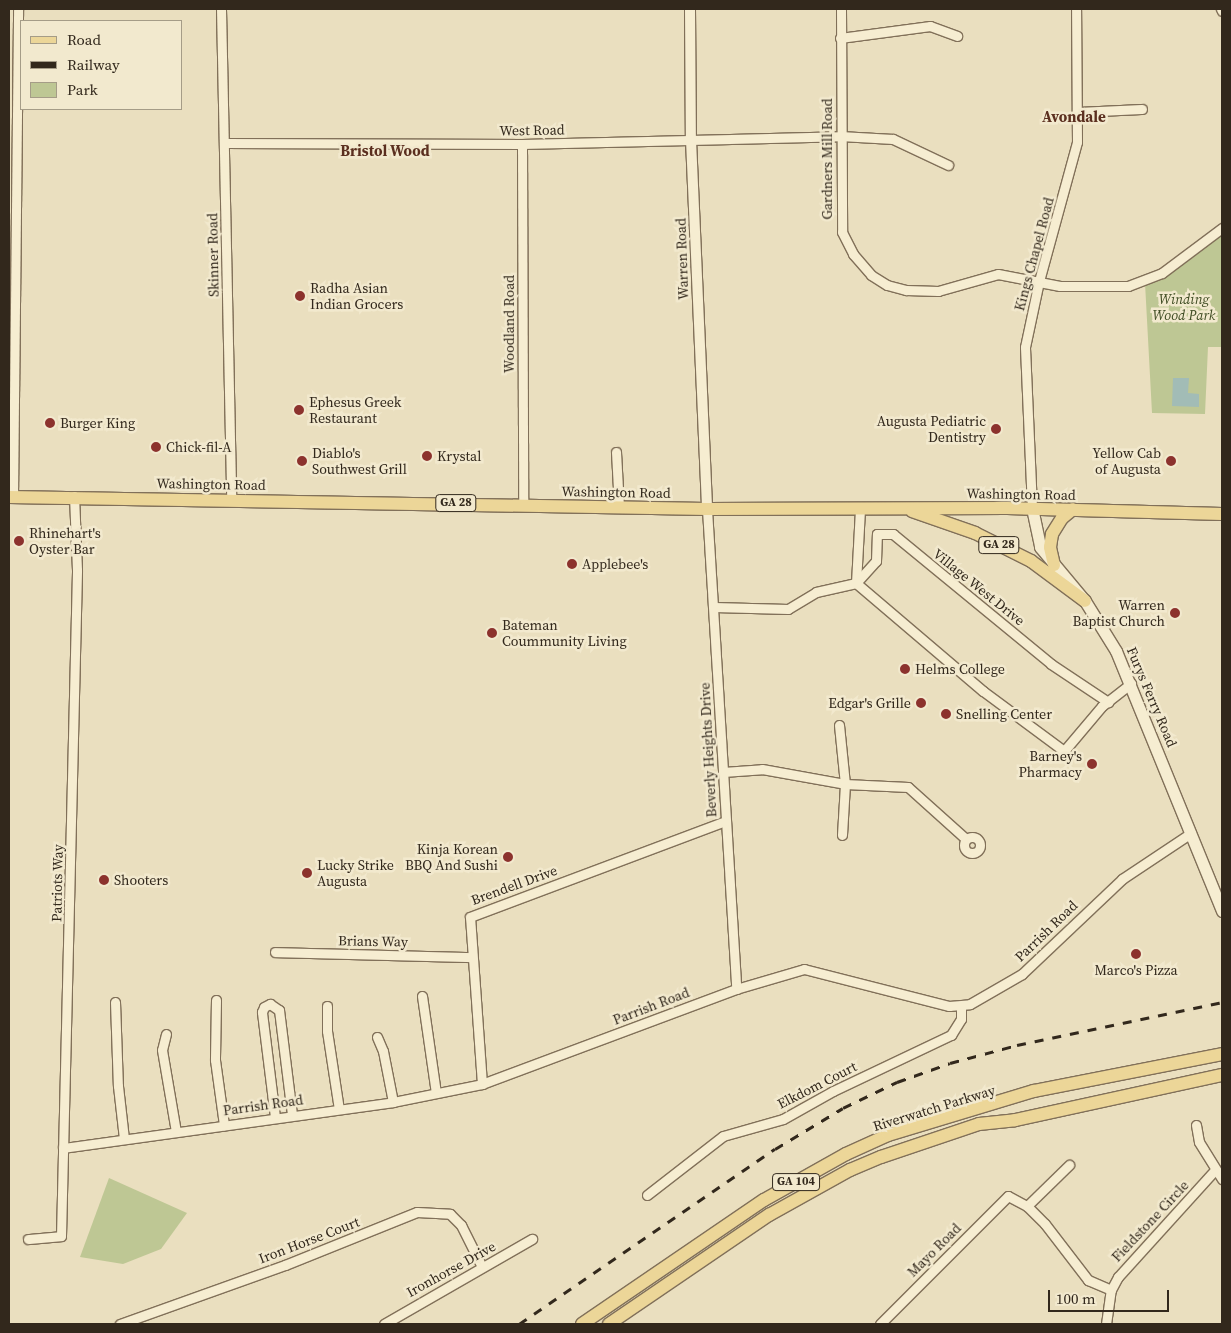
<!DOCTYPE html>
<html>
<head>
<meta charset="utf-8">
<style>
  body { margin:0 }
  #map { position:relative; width:1231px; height:1333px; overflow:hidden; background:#eadfbf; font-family:"Source Serif 4",serif }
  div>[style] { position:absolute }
  .green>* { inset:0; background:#bec794 }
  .water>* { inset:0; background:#a2bcb6 }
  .roads { filter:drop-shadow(1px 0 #817059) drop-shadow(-1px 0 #817059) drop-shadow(0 1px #817059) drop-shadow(0 -1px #817059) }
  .minor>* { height:9px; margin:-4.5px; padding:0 4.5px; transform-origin:4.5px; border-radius:4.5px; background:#f6edd1 }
  .minor>.ring { margin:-4.5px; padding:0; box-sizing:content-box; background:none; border:9px solid #f6edd1; border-radius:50% }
  .tertiary>* { height:10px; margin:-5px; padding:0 5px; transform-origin:5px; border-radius:5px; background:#f6edd1 }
  .secondary>* { height:11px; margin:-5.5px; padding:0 5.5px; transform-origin:5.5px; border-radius:5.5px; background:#f6edd1 }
  .primary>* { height:12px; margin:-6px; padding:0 6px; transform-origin:6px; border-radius:6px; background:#ecd698 }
  .rail>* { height:2.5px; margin-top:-1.25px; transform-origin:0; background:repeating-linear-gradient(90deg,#32281c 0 9px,transparent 0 18px) }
  .dots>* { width:14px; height:14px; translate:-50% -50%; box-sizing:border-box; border:2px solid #f2e9ce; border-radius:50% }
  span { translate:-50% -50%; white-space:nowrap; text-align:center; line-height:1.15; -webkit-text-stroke:5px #f2e9ce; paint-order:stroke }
  .shield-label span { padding:1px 4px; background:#f2e9ce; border:1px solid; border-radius:4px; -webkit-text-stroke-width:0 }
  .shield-label { font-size:12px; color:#32281c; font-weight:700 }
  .street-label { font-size:14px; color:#32281c }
  .poi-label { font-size:14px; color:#32281c }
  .left { translate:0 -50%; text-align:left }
  .right { translate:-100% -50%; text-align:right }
  .park-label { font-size:14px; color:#404d24; font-style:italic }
  .neighbourhood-label { font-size:15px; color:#5b2f1f; font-weight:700 }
  .frame { position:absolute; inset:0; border:10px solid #32281c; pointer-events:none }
  .legend { position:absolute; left:20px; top:20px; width:162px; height:90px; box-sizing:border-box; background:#f2e9ce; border:1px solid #a59c87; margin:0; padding:6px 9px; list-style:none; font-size:15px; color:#32281c }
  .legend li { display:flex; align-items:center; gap:10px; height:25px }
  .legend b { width:25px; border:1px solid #a59c87 }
  .scale { position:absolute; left:1048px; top:1290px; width:121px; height:22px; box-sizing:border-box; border:2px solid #32281c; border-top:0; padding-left:6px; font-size:15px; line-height:18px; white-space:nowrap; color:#32281c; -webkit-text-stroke:4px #f2e9ce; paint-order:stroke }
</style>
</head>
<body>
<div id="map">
  <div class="green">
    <i style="clip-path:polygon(1222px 234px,1222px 347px,1208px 347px,1205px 414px,1152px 413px,1145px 283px,1181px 266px)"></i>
    <i style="clip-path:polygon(109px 1178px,187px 1213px,161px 1249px,123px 1264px,80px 1257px)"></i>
  </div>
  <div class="water">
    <i style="clip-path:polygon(1173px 378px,1189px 378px,1188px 393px,1199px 394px,1199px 407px,1172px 406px)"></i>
  </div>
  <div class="roads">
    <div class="minor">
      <i style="left:221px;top:9px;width:491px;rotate:88.8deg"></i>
      <i style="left:841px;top:9px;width:223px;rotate:89.7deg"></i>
      <i style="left:842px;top:232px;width:25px;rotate:63deg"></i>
      <i style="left:853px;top:254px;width:28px;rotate:49deg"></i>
      <i style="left:871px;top:275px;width:19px;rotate:32deg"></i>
      <i style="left:887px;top:285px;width:20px;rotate:15deg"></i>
      <i style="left:906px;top:290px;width:32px;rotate:2deg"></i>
      <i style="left:938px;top:291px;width:62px;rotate:-15.8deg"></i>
      <i style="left:998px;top:274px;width:63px;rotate:11deg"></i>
      <i style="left:1060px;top:286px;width:68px"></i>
      <i style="left:1128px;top:286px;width:36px;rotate:-21deg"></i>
      <i style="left:1162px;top:273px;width:75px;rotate:-36.9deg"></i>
      <i style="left:1221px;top:9px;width:2px;rotate:63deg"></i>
      <i style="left:840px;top:38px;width:91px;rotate:-7.6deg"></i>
      <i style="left:930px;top:26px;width:29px;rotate:20deg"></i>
      <i style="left:1077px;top:112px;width:65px;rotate:-2.6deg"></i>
      <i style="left:225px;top:143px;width:297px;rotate:0.2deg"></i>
      <i style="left:522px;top:144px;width:318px;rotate:-1.4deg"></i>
      <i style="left:840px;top:136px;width:53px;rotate:3.2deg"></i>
      <i style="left:893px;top:139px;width:61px;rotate:25.3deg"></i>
      <i style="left:522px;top:144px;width:360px;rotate:89.8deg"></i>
      <i style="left:616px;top:452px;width:55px;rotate:86.9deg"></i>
      <i style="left:13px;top:497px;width:488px;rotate:-89.4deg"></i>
      <i style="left:1032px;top:508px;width:161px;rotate:-92.5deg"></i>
      <i style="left:1025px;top:347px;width:67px;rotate:-78deg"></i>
      <i style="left:1039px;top:281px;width:144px;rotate:-74.7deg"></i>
      <i style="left:1077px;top:142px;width:133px;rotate:-90.4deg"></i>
      <i style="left:707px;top:509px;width:481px;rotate:86.5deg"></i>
      <i style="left:856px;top:583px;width:167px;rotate:40.4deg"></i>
      <i style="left:983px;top:691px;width:101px;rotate:36.5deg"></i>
      <i style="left:1064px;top:751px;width:59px;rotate:-49.8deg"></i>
      <i style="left:1102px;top:706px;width:37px;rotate:-38deg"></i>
      <i style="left:856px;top:583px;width:74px;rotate:-86.9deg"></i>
      <i style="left:714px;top:607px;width:74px;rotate:1.5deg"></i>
      <i style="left:788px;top:609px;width:33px;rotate:-31deg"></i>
      <i style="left:816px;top:592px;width:41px;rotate:-12.7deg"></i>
      <i style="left:856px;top:583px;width:30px;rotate:-48deg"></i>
      <i style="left:876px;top:561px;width:27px;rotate:-88deg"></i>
      <i style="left:877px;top:534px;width:16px"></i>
      <i style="left:893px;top:534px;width:205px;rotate:39.4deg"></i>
      <i style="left:1051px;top:664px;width:69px;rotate:33.7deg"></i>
      <i style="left:839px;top:725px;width:59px;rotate:84.2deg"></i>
      <i style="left:845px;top:784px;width:51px;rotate:93.4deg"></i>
      <i style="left:723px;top:772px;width:39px;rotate:-4deg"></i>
      <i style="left:762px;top:769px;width:84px;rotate:10.2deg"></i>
      <i style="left:845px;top:784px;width:63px;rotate:2.7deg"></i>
      <i style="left:908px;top:787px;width:78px;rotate:41.9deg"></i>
      <i class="ring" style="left:964px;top:837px;width:7px;height:7px"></i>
      <i style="left:275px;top:952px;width:196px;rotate:1.5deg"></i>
      <i style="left:422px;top:996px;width:98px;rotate:81.8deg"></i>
      <i style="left:216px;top:1000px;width:60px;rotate:91deg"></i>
      <i style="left:215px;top:1060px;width:66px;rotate:82.1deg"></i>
      <i style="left:115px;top:1002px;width:84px;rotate:88deg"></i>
      <i style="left:118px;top:1086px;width:53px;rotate:83.5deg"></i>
      <i style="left:327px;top:1006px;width:25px;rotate:90deg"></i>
      <i style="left:327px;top:1031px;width:79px;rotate:81.3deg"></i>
      <i style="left:166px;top:1034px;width:16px;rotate:104deg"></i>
      <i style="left:162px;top:1050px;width:83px;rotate:80.3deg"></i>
      <i style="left:377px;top:1037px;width:15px;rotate:67deg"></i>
      <i style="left:383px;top:1051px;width:52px;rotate:78.9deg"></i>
      <i style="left:482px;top:1084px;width:167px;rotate:-94.1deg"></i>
      <i style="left:470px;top:917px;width:273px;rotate:-20.6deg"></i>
      <i style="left:275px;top:1117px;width:106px;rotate:-97.1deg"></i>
      <i style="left:262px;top:1012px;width:5px;rotate:-68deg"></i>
      <i style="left:264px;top:1007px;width:7px;rotate:-27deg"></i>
      <i style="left:270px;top:1004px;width:11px;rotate:34deg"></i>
      <i style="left:279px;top:1010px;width:106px;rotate:82.9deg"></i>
      <i style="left:1196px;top:1125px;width:17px;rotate:80deg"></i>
      <i style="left:1199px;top:1142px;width:44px;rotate:58.1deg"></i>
      <i style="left:63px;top:1148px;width:333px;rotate:-7.9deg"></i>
      <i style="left:393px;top:1102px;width:91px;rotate:-11.4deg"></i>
      <i style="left:482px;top:1084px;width:271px;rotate:-20.5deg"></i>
      <i style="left:736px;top:989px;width:71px;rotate:-16.4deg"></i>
      <i style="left:804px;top:969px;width:150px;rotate:14.3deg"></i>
      <i style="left:949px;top:1006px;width:21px;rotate:-5deg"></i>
      <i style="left:970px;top:1004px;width:60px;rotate:-30deg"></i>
      <i style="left:1022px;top:974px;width:138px;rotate:-43.5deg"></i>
      <i style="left:1122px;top:879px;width:83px;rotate:-33.7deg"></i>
      <i style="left:647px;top:1195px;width:96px;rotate:-37.8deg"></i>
      <i style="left:723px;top:1136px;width:62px;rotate:-15.8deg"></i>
      <i style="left:783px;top:1119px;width:57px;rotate:-29.2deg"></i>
      <i style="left:833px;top:1091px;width:131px;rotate:-25.4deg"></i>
      <i style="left:951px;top:1035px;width:19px;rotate:-58deg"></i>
      <i style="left:961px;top:1019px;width:13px;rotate:-90deg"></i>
      <i style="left:1027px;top:1206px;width:59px;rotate:-44.3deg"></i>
      <i style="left:28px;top:1239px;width:33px;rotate:-5deg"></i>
      <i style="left:61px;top:1236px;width:666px;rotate:-88.62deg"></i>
      <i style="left:77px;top:570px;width:74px;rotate:-92.3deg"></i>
      <i style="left:120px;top:1324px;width:175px;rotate:-19.7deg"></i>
      <i style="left:285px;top:1265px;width:142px;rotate:-21.9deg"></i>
      <i style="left:417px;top:1212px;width:33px;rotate:3deg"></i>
      <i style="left:450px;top:1214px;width:16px;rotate:45deg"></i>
      <i style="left:461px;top:1225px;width:47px;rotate:63.4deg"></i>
      <i style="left:384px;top:1324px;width:171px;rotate:-29.9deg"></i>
      <i style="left:880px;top:1324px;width:181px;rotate:-45deg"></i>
      <i style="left:1008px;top:1196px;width:21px;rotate:28deg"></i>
      <i style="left:1027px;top:1206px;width:25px;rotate:45deg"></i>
      <i style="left:1045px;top:1224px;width:71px;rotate:52.5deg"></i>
      <i style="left:1088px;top:1280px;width:25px;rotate:23deg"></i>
      <i style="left:1106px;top:1324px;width:34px;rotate:-82deg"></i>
      <i style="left:1111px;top:1290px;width:15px;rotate:-62deg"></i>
      <i style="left:1118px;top:1277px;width:144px;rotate:-47.8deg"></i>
    </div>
    <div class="tertiary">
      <i style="left:690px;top:9px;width:131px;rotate:89.6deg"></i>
      <i style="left:691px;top:140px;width:369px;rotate:87.5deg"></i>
    </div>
    <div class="secondary">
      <i style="left:1032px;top:508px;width:40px;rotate:78deg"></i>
      <i style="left:1040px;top:547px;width:70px;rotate:50.2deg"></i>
      <i style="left:1085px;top:601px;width:59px;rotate:58.2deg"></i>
      <i style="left:1116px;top:651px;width:281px;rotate:67.8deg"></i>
    </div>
    <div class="primary">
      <i style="left:9px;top:497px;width:698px;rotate:0.98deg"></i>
      <i style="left:707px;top:509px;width:300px;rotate:-0.2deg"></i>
      <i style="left:1007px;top:508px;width:215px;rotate:1.6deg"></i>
      <i style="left:912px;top:511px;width:67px;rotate:19.2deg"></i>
      <i style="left:975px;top:533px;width:63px;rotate:26.6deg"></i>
      <i style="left:1031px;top:561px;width:67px;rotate:36.5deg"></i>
      <i style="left:1054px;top:565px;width:18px;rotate:-103deg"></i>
      <i style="left:1050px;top:547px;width:13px;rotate:-81deg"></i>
      <i style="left:1052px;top:534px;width:19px;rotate:-58deg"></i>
      <i style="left:1062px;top:518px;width:14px;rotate:-39deg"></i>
      <i style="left:582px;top:1324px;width:220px;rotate:-34.3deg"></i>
      <i style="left:764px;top:1200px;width:94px;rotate:-29.3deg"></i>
      <i style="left:846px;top:1154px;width:46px;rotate:-24.3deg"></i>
      <i style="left:888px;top:1135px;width:152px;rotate:-16.8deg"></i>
      <i style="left:1034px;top:1091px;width:192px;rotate:-11.1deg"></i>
      <i style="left:609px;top:1324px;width:194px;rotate:-34.3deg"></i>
      <i style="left:769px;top:1215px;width:93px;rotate:-29.1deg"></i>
      <i style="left:850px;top:1170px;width:34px;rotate:-23deg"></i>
      <i style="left:881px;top:1157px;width:103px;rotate:-18.6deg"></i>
      <i style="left:979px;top:1124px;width:36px;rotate:-6deg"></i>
      <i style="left:1015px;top:1120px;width:212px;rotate:-12.3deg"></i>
    </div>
  </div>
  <div class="rail">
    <i style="left:519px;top:1324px;width:310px;rotate:-34.4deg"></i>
    <i style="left:775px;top:1149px;width:79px;rotate:-31.1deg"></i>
    <i style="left:843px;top:1108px;width:60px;rotate:-25.7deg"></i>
    <i style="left:897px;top:1082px;width:56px;rotate:-19.7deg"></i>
    <i style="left:950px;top:1063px;width:69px;rotate:-15deg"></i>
    <i style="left:1017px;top:1045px;width:209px;rotate:-11.8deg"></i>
  </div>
  <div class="dots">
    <i style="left:300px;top:296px;background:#8c322d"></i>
    <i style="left:299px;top:410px;background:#8c322d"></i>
    <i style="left:50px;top:423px;background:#8c322d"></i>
    <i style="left:996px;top:429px;background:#8c322d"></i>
    <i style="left:156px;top:447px;background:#8c322d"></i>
    <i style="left:427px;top:456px;background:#8c322d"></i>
    <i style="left:302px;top:461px;background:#8c322d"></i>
    <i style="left:1171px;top:461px;background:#8c322d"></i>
    <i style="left:19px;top:541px;background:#8c322d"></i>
    <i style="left:572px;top:564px;background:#8c322d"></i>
    <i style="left:1175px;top:613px;background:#8c322d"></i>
    <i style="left:492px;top:633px;background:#8c322d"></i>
    <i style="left:905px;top:669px;background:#8c322d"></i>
    <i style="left:921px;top:703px;background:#8c322d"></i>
    <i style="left:946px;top:714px;background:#8c322d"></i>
    <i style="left:1092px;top:764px;background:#8c322d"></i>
    <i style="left:508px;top:857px;background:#8c322d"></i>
    <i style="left:307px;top:873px;background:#8c322d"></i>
    <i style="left:104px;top:880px;background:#8c322d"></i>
    <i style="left:1136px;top:954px;background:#8c322d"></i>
  </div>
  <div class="shield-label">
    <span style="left:456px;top:503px">GA 28</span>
    <span style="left:999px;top:545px">GA 28</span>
    <span style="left:796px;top:1182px">GA 104</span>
  </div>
  <div class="street-label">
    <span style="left:532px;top:130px;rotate:-1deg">West Road</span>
    <span style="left:827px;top:159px;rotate:-90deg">Gardners Mill Road</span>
    <span style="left:1034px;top:254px;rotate:-75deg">Kings Chapel Road</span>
    <span style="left:213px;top:255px;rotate:-91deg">Skinner Road</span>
    <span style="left:682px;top:259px;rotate:-92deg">Warren Road</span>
    <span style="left:509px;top:324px;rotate:-90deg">Woodland Road</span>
    <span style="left:211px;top:484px;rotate:1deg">Washington Road</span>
    <span style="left:616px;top:492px;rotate:1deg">Washington Road</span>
    <span style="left:1021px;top:494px;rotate:1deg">Washington Road</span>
    <span style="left:979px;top:587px;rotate:39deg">Village West Drive</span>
    <span style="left:1152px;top:697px;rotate:67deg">Furys Ferry Road</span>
    <span style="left:708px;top:750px;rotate:-93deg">Beverly Heights Drive</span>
    <span style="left:57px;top:883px;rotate:-89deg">Patriots Way</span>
    <span style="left:514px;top:885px;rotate:-20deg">Brendell Drive</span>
    <span style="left:1046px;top:931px;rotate:-44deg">Parrish Road</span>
    <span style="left:373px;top:941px;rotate:1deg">Brians Way</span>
    <span style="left:651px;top:1006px;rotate:-21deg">Parrish Road</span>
    <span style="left:817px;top:1085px;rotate:-27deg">Elkdom Court</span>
    <span style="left:263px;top:1105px;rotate:-8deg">Parrish Road</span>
    <span style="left:934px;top:1108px;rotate:-17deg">Riverwatch Parkway</span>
    <span style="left:1150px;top:1221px;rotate:-47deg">Fieldstone Circle</span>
    <span style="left:309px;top:1240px;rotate:-21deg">Iron Horse Court</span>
    <span style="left:934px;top:1250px;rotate:-45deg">Mayo Road</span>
    <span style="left:451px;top:1269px;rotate:-29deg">Ironhorse Drive</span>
  </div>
  <div class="poi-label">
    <span class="left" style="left:310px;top:296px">Radha Asian<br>Indian Grocers</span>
    <span class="left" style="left:309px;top:410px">Ephesus Greek<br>Restaurant</span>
    <span class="right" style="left:986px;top:429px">Augusta Pediatric<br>Dentistry</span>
    <span class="left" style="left:60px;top:423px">Burger King</span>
    <span class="left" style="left:166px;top:447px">Chick-fil-A</span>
    <span class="left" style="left:312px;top:461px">Diablo's<br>Southwest Grill</span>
    <span class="right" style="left:1161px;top:461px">Yellow Cab<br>of Augusta</span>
    <span class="left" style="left:437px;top:456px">Krystal</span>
    <span class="left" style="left:29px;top:541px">Rhinehart's<br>Oyster Bar</span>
    <span class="left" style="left:582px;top:564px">Applebee's</span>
    <span class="right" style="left:1165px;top:613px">Warren<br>Baptist Church</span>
    <span class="left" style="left:502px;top:633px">Bateman<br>Coummunity Living</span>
    <span class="left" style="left:915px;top:669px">Helms College</span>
    <span class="right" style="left:911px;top:703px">Edgar's Grille</span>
    <span class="left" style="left:956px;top:714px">Snelling Center</span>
    <span class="right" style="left:1082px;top:764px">Barney's<br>Pharmacy</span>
    <span class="right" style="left:498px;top:857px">Kinja Korean<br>BBQ And Sushi</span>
    <span class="left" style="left:317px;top:873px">Lucky Strike<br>Augusta</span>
    <span class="left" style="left:114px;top:880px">Shooters</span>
    <span style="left:1136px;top:970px">Marco's Pizza</span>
  </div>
  <div class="park-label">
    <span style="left:1184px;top:307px">Winding<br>Wood Park</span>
  </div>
  <div class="neighbourhood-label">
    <span style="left:1074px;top:117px">Avondale</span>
    <span style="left:385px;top:151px">Bristol Wood</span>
  </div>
  <div class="frame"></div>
  <ul class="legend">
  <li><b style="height:6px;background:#ecd698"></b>Road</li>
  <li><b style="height:6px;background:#32281c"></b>Railway</li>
  <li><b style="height:14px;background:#bec794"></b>Park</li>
  </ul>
  <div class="scale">100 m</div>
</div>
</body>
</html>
